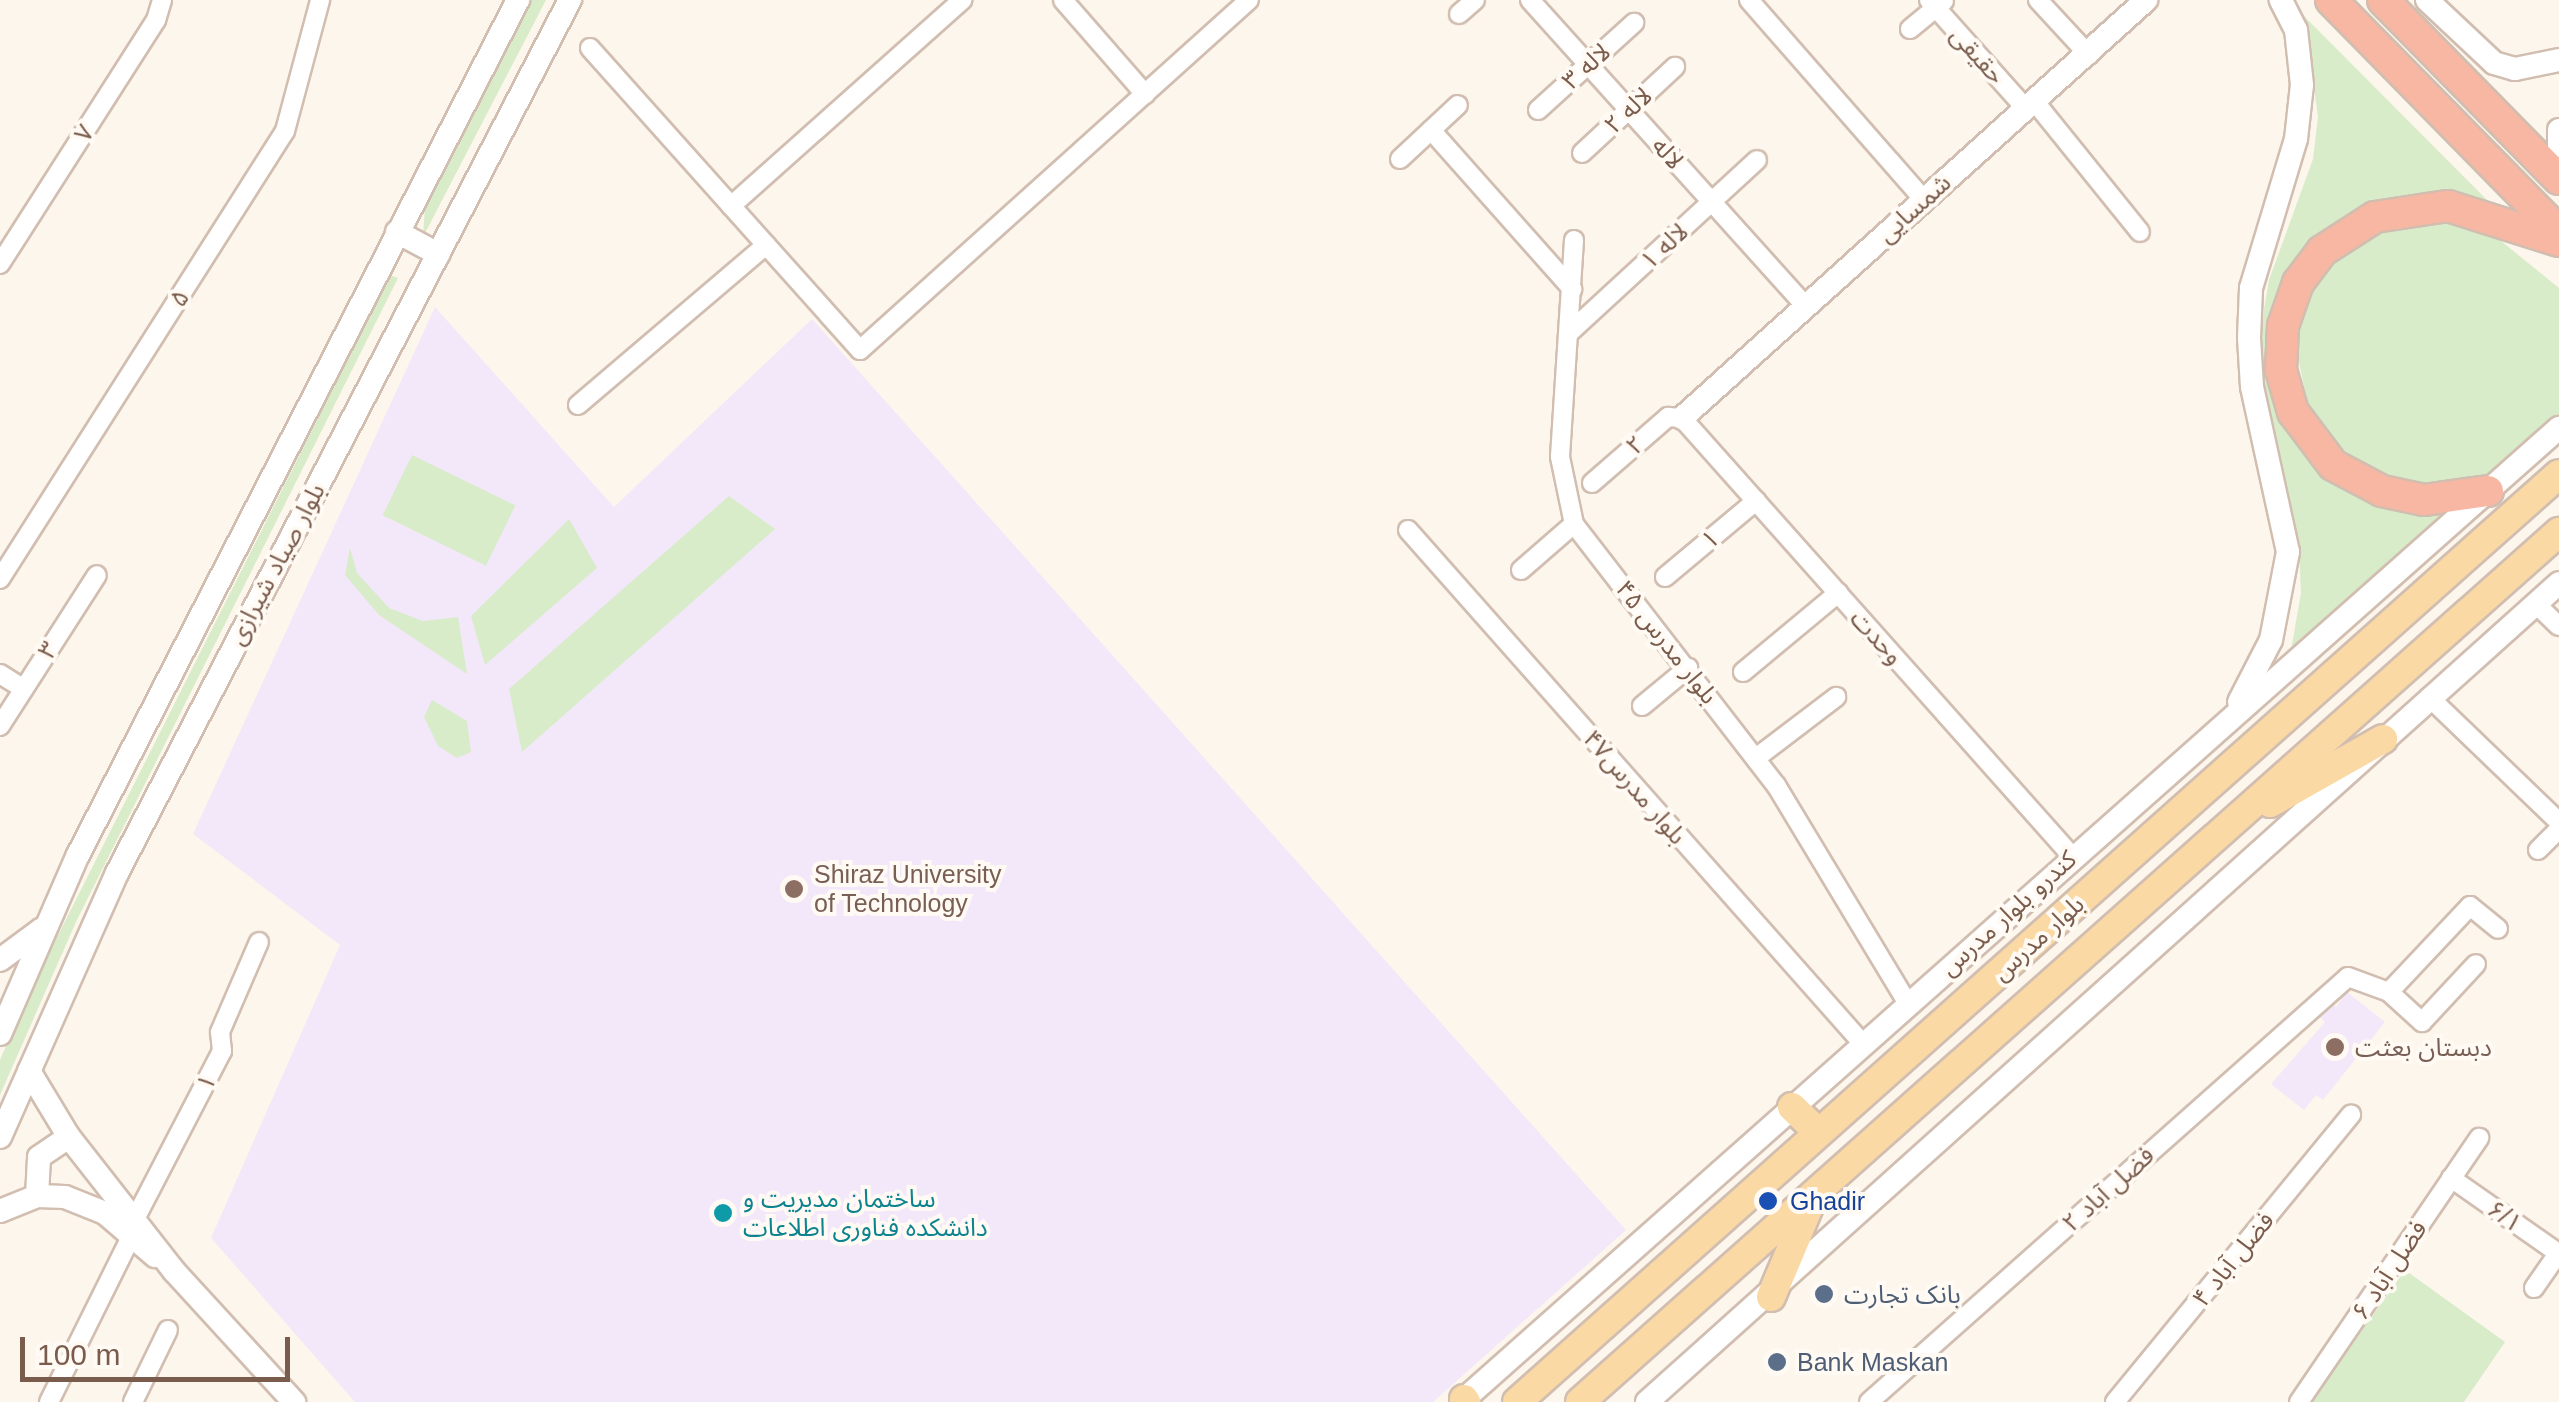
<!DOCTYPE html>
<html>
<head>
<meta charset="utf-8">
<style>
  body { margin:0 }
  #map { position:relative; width:2559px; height:1402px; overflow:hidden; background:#fdf6ec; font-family:Helvetica,"Noto Sans Arabic",sans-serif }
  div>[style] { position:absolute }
  .education>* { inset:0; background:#f3e8fa }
  .green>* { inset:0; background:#d8ecc9; transform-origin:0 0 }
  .roads { filter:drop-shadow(2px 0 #d1beb0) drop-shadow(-2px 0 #d1beb0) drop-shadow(0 2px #d1beb0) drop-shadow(0 -2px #d1beb0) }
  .street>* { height:18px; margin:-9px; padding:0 9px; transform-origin:9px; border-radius:9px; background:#fff }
  .secondary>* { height:22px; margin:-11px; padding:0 11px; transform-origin:11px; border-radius:11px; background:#fff }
  .primary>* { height:28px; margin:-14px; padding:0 14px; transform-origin:14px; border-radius:14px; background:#fbd9a5 }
  .highway>* { height:30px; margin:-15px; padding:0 15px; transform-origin:15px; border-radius:15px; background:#f7b7a3 }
  .dots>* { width:28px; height:28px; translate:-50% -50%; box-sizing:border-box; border:5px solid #fffaf3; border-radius:50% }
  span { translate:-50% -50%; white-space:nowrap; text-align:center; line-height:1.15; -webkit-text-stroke:8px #fffaf3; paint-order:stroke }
  .street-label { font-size:25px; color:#7a5c4d }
  .education-label { font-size:25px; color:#785e54 }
  .left { translate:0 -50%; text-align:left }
  .culture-label { font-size:25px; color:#0d838f }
  .transit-label { font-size:25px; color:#164399 }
  .service-label { font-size:25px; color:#4e5e75 }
  .scale { position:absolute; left:20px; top:1337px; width:270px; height:45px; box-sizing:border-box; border:5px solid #7a5c4d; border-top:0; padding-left:12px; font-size:30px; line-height:35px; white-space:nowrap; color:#7a5c4d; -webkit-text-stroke:8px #fffaf3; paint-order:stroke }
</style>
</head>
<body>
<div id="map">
  <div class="education">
    <i style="clip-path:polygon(435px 307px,614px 507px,812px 319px,1626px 1230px,1433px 1402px,355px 1402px,211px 1238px,340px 945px,193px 834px)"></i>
    <i style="clip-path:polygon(2347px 992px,2385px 1022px,2323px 1100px,2316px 1095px,2304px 1110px,2271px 1084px,2325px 1022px,2320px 1017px,2331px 1004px,2336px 1007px)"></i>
  </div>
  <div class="green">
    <i style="clip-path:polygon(529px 0,546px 0,423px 237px,425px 206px)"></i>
    <i style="clip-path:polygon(2288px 0,2499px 212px,2356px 215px,2272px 338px,2341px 485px,2391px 509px,2453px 512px,2290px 656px,2301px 593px,2299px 549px,2261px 375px,2259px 338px,2269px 280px,2313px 159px,2318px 117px,2309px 53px)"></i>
    <i style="clip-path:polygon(2443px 218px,2490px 232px,2559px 288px,2559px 424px,2522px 457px,2480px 481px,2407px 486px,2349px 462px,2311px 421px,2294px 338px,2306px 296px,2329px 262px,2370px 231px)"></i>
    <i style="clip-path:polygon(390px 275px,398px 278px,76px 922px,0 1095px,0 1060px,31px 989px)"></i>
    <i style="left:412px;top:455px;width:115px;height:67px;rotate:26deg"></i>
    <i style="clip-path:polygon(729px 496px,775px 529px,522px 752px,509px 689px)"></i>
    <i style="clip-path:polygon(569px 519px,597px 568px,485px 665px,471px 616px)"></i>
    <i style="clip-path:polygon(350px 548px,357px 573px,389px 608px,423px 621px,458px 617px,467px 674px,379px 615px,345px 575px)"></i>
    <i style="clip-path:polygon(432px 700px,467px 721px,471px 752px,457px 758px,438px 746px,424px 717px)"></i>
    <i style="clip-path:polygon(2405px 1270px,2505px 1342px,2464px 1402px,2311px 1402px)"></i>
  </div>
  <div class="roads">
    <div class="street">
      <i style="left:1063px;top:0;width:125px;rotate:48.9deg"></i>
      <i style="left:1530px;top:0;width:412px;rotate:48deg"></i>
      <i style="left:1749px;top:0;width:264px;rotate:48.8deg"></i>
      <i style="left:1929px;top:0;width:146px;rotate:48.3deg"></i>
      <i style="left:2038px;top:0;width:75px;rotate:47.2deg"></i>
      <i style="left:1459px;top:14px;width:21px;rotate:-41deg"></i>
      <i style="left:1910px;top:29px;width:44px;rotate:-39.5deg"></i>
      <i style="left:590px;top:48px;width:405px;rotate:48.2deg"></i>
      <i style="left:860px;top:350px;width:523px;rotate:-41.98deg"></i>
      <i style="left:2035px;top:102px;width:167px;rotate:51.1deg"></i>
      <i style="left:1538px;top:110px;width:130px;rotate:-42.2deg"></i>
      <i style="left:1431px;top:130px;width:213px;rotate:48.4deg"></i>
      <i style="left:1582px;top:153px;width:127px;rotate:-42.8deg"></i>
      <i style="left:1400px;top:159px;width:79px;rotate:-43deg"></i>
      <i style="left:731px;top:206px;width:310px;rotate:-41.7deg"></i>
      <i style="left:1574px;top:240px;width:217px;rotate:93.7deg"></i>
      <i style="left:1560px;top:457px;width:68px;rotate:78.2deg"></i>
      <i style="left:1574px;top:524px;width:330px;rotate:52.3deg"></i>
      <i style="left:1776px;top:785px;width:256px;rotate:58.9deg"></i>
      <i style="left:0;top:264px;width:290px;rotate:-57.4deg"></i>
      <i style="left:156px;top:20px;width:21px;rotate:-73deg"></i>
      <i style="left:1570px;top:332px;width:254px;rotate:-42.6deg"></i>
      <i style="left:578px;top:405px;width:247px;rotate:-40.4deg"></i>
      <i style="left:1592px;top:483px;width:101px;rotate:-41deg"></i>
      <i style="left:1668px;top:417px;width:14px;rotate:4deg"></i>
      <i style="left:1682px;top:418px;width:585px;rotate:48.33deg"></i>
      <i style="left:1408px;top:530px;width:686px;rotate:48.48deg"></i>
      <i style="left:1521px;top:570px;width:70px;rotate:-41deg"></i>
      <i style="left:1665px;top:577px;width:119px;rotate:-39.9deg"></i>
      <i style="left:0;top:579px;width:531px;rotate:-57.54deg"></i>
      <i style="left:285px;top:131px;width:136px;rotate:-75deg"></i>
      <i style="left:2535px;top:603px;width:33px;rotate:44deg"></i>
      <i style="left:1743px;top:672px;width:124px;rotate:-39.7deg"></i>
      <i style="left:0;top:674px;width:28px;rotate:32deg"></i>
      <i style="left:2429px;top:697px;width:180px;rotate:43.9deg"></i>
      <i style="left:1642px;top:706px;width:60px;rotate:-39.6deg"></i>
      <i style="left:0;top:726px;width:179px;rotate:-57.3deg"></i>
      <i style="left:1756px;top:758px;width:101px;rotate:-37.3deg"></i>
      <i style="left:2538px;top:850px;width:30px;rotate:-45deg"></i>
      <i style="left:2389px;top:992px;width:118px;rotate:-46.7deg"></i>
      <i style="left:2470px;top:906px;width:36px;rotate:39deg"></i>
      <i style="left:2451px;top:1178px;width:131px;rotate:35deg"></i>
      <i style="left:136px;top:1217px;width:187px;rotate:-62.6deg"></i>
      <i style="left:222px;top:1051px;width:19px;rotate:-96deg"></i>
      <i style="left:220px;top:1032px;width:98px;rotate:-66.6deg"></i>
      <i style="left:2534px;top:1288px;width:44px;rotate:-55.2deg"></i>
      <i style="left:49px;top:1402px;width:184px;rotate:-63.6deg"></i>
      <i style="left:133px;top:1402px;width:80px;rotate:-64.1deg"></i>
      <i style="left:1869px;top:1402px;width:640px;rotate:-41.58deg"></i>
      <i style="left:2348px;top:977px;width:44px;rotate:20.1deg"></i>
      <i style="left:2389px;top:992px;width:45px;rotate:42.3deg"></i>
      <i style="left:2422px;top:1022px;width:79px;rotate:-47deg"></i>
      <i style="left:2115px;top:1402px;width:372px;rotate:-50.6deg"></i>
      <i style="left:2299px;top:1402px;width:320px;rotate:-55.7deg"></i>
    </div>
    <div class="secondary">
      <i style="left:2427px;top:0;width:92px;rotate:43.2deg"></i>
      <i style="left:2494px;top:63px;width:22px;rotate:16deg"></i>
      <i style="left:2515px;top:69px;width:45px;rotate:-11.6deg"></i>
      <i style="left:2559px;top:130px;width:45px;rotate:90deg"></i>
      <i style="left:397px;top:232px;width:47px;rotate:28.2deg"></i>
      <i style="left:1682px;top:418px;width:625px;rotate:-42.01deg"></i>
      <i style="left:2239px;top:702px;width:70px;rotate:-62.7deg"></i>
      <i style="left:2271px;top:640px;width:90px;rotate:-79.1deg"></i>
      <i style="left:2288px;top:552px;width:169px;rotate:-102.3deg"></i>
      <i style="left:2252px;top:387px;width:49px;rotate:-93.5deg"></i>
      <i style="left:2249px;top:338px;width:50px;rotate:-87.7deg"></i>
      <i style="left:2251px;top:288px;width:156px;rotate:-73.2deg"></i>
      <i style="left:2296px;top:139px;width:54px;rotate:-83.7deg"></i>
      <i style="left:2302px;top:85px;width:55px;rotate:-96.2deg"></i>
      <i style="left:2296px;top:30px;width:34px;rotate:-117deg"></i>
      <i style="left:0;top:960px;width:52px;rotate:-36.4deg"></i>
      <i style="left:0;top:1034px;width:195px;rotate:-66.5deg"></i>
      <i style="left:78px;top:855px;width:962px;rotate:-62.77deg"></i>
      <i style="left:29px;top:1071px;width:77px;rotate:58.8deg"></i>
      <i style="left:69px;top:1137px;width:170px;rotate:51.9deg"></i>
      <i style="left:174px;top:1271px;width:178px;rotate:47.5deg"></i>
      <i style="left:0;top:1137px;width:289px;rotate:-66.1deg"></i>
      <i style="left:117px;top:873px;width:984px;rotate:-62.58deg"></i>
      <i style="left:37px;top:1196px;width:39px;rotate:-87deg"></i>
      <i style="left:39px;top:1157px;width:36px;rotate:-34deg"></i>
      <i style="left:0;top:1211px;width:40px;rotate:-22deg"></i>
      <i style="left:37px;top:1196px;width:28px;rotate:2deg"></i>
      <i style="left:65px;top:1197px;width:43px;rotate:21.8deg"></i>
      <i style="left:105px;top:1213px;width:66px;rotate:40.7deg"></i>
      <i style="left:1461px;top:1402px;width:1468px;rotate:-41.58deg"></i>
      <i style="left:1647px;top:1402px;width:1226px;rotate:-41.92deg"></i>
    </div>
    <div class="primary">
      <i style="left:2270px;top:803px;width:130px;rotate:-29.5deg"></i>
      <i style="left:1792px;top:1107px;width:37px;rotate:44deg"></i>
      <i style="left:1771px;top:1297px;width:103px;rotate:-67.2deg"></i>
      <i style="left:1464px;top:1399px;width:4px;rotate:56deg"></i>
      <i style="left:1517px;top:1402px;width:1395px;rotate:-41.69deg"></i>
      <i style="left:1580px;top:1402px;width:1310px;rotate:-41.63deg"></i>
    </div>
    <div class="highway">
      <i style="left:2331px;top:0;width:325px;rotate:45.5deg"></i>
      <i style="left:2383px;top:0;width:251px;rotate:45.5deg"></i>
      <i style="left:2488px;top:491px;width:65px;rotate:172deg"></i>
      <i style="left:2424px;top:500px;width:43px;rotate:-167.9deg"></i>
      <i style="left:2382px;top:491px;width:55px;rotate:-152deg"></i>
      <i style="left:2333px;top:465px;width:66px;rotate:-127deg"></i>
      <i style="left:2293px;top:412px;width:44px;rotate:-105.9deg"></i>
      <i style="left:2281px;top:370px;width:44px;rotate:-87.4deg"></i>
      <i style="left:2283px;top:326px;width:46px;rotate:-70.8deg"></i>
      <i style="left:2298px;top:283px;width:40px;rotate:-53deg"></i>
      <i style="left:2322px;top:251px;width:63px;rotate:-32.7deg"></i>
      <i style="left:2375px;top:217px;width:74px;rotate:-8.6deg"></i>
      <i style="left:2448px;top:206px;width:116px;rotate:17.5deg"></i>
    </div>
  </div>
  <div class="dots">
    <i style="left:794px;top:889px;background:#8d6e63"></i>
    <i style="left:2335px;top:1047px;background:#8d6e63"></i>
    <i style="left:1768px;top:1201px;background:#1a4fb4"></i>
    <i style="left:723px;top:1213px;background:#0f9aa8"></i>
    <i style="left:1824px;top:1294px;background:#5c6f8a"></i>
    <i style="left:1777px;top:1362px;background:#5c6f8a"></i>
  </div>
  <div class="street-label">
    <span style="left:1978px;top:55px;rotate:48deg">حقیقی</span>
    <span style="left:1586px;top:66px;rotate:-42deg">لاله ۳</span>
    <span style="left:1628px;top:110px;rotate:-43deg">لاله ۲</span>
    <span style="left:84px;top:133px;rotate:-57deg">۷</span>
    <span style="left:1668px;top:153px;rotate:48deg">لاله</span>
    <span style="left:1914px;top:208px;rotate:-42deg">شمسایی</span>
    <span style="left:1664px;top:246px;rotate:-43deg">لاله ۱</span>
    <span style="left:179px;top:298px;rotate:-57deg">۵</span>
    <span style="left:1635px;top:445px;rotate:-41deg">۲</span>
    <span style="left:1710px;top:539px;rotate:-40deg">۱</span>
    <span style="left:276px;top:564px;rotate:-62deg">بلوار صیاد شیرازی</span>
    <span style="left:1877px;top:637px;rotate:48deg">وحدت</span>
    <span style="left:1667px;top:642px;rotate:52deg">۴۵ بلوار مدرس</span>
    <span style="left:48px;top:650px;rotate:-57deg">۳</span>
    <span style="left:1635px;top:787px;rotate:49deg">بلوار مدرس۴۷</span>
    <span style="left:2008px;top:913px;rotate:-42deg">کندرو بلوار مدرس</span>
    <span style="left:2038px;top:938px;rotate:-42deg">بلوار مدرس</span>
    <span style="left:206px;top:1082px;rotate:-63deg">۱</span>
    <span style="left:2108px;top:1189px;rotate:-42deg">فضل آباد ۲</span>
    <span style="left:2505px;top:1216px;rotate:35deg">۶/۱</span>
    <span style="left:2233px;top:1259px;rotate:-51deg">فضل آباد ۴</span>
    <span style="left:2389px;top:1270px;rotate:-56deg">فضل آباد ۶</span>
  </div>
  <div class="education-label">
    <span class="left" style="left:814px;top:889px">Shiraz University<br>of Technology</span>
    <span class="left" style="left:2355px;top:1047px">دبستان بعثت</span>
  </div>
  <div class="culture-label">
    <span class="left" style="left:743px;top:1213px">ساختمان مدیریت و<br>دانشکده فناوری اطلاعات</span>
  </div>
  <div class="transit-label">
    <span class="left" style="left:1790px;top:1201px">Ghadir</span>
  </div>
  <div class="service-label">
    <span class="left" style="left:1844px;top:1294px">بانک تجارت</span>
    <span class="left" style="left:1797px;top:1362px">Bank Maskan</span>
  </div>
  <div class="scale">100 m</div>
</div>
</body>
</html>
